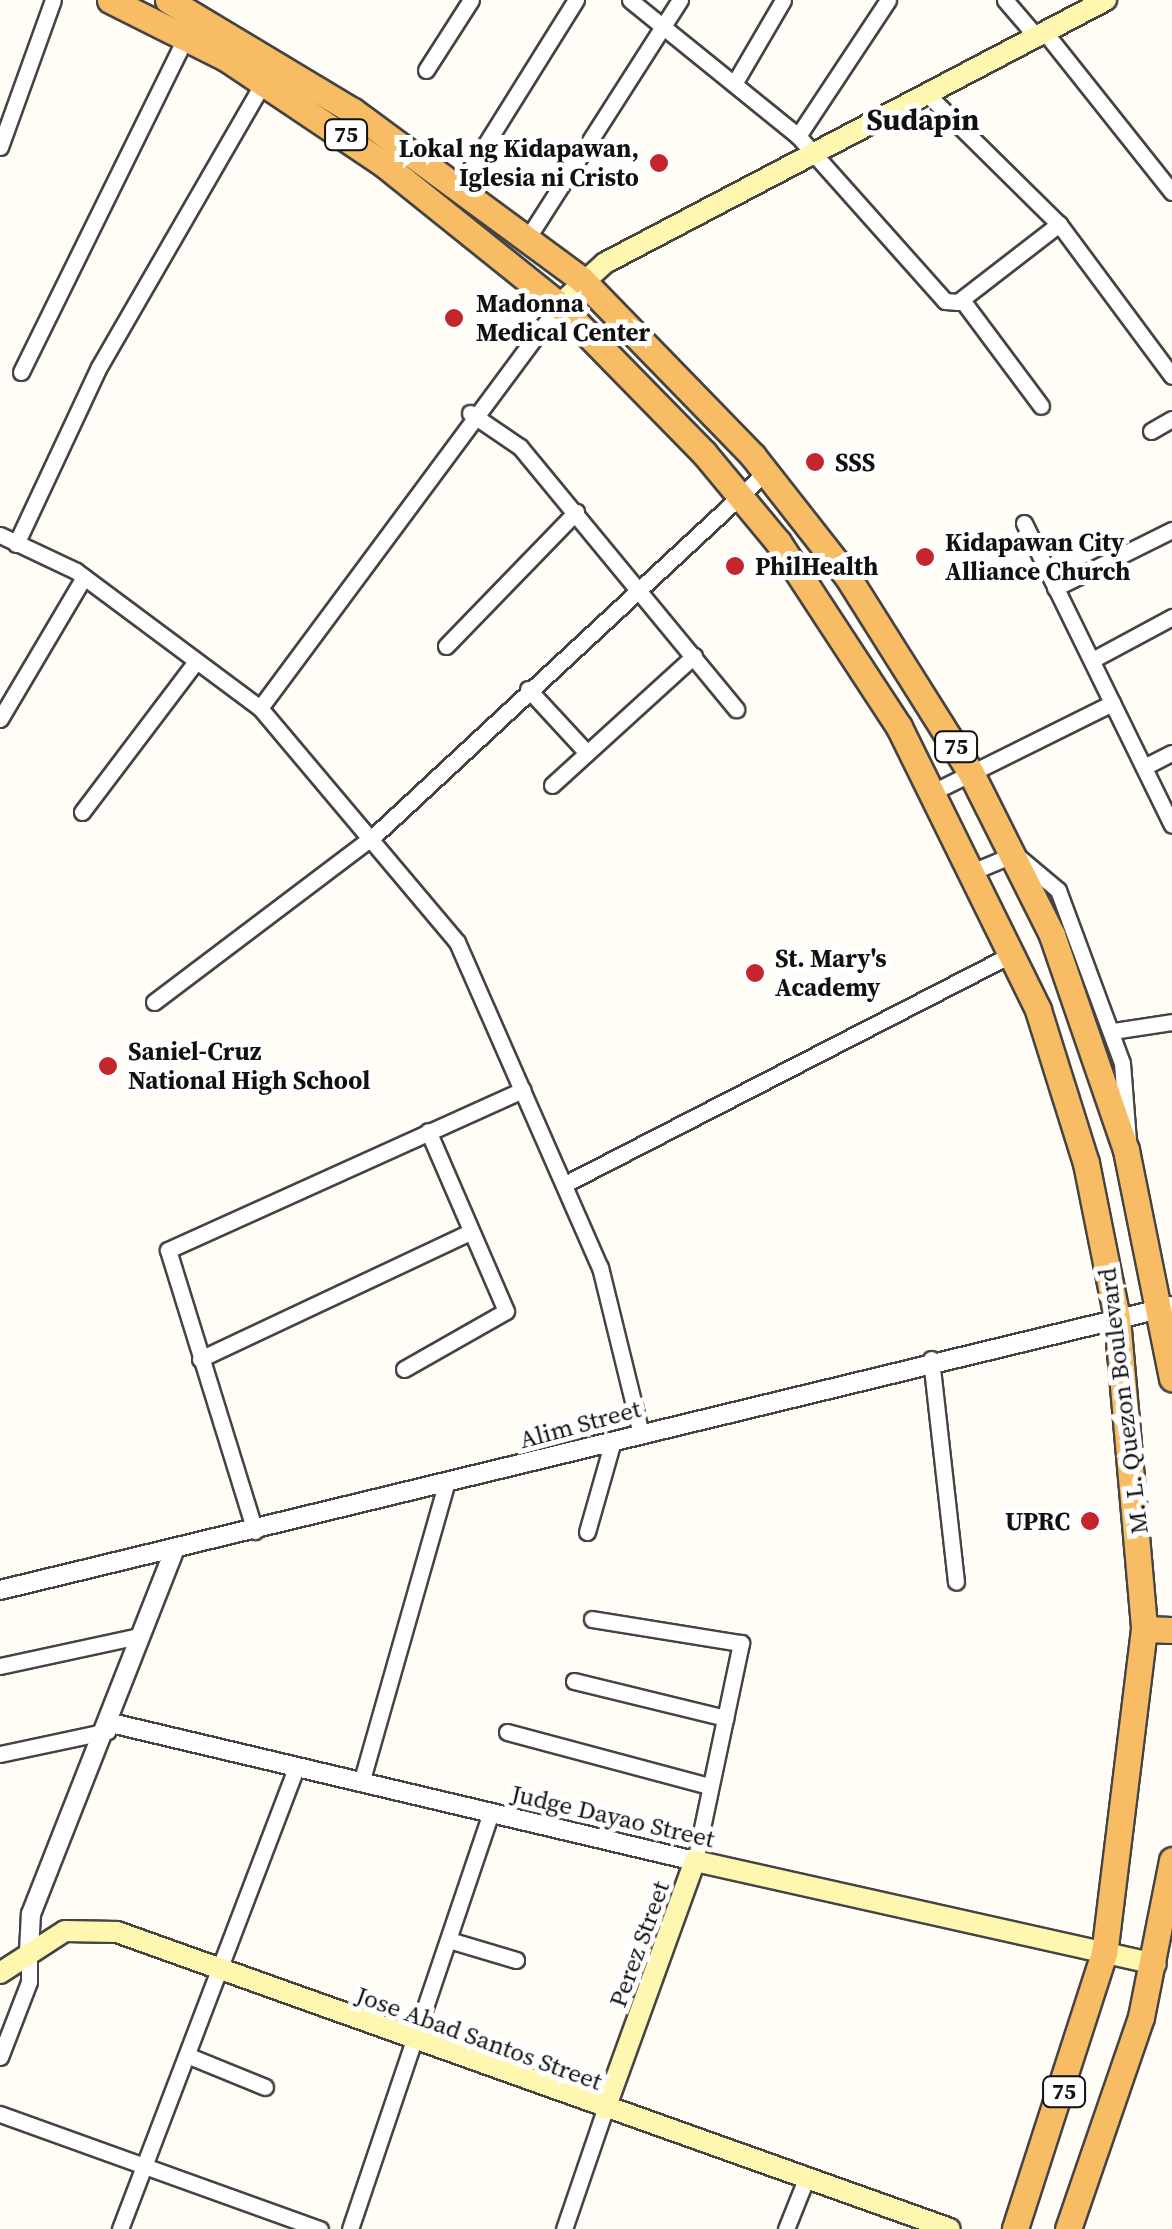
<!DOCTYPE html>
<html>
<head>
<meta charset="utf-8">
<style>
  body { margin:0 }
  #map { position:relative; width:1172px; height:2229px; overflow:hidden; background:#fffdf5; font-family:"Source Serif 4",serif }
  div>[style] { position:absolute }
  .roads { filter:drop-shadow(2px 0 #444) drop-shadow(-2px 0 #444) drop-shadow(0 2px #444) drop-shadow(0 -2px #444) }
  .minor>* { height:15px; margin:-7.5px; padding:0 7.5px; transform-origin:7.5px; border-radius:7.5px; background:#fff }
  .tertiary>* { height:18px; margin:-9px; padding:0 9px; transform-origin:9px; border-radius:9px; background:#fff }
  .secondary>* { height:20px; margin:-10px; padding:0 10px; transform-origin:10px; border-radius:10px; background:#fff6b0 }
  .trunk>* { height:25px; margin:-12.5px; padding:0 12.5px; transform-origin:12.5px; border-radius:12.5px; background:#f7bc64 }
  .dots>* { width:28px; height:28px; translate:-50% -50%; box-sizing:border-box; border:5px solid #fff; border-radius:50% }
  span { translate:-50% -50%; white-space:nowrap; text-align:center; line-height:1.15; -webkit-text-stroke:10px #fff; paint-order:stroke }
  .shield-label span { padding:2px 8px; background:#fff; border:2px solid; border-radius:8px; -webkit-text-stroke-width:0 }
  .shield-label { font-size:22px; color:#111; font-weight:700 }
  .poi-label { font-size:25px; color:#111; font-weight:700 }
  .right { translate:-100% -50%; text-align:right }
  .left { translate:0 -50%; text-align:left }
  .street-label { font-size:25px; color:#111 }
  .quarter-label { font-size:30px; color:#111; font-weight:700 }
</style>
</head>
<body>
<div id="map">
  <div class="roads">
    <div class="minor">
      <i style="left:630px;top:0;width:216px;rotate:39deg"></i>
      <i style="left:798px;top:136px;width:221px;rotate:48.3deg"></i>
      <i style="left:945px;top:301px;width:13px;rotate:4deg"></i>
      <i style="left:958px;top:302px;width:128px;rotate:-37.7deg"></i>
      <i style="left:1005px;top:0;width:46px;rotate:49.4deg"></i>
      <i style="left:1043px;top:30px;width:207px;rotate:51.5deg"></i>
      <i style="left:426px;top:70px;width:83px;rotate:-57.3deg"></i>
      <i style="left:734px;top:84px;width:97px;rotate:-59.7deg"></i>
      <i style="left:926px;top:93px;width:187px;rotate:44.6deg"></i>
      <i style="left:1059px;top:224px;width:189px;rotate:53.4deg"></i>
      <i style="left:798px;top:136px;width:163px;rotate:-56.5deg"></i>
      <i style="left:0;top:147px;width:156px;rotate:-70.2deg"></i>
      <i style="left:459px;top:187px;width:221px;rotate:-58deg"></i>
      <i style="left:527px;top:239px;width:284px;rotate:-57.4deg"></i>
      <i style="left:962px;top:300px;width:132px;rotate:53.3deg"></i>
      <i style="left:21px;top:372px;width:373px;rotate:-63.8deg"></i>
      <i style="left:470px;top:413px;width:60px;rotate:34.2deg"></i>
      <i style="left:520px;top:447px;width:340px;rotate:50.5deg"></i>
      <i style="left:1151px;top:431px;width:24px;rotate:-30deg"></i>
      <i style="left:1024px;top:523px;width:336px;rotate:63.9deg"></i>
      <i style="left:0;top:535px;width:84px;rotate:25.3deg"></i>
      <i style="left:76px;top:571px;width:229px;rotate:36.7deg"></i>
      <i style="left:260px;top:708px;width:502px;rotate:-53.43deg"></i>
      <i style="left:16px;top:544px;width:195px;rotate:-64.9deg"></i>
      <i style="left:99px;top:367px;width:330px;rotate:-60deg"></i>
      <i style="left:1055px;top:588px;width:131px;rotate:-26.4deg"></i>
      <i style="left:446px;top:646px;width:187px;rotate:-45.9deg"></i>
      <i style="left:1094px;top:659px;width:89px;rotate:-28.3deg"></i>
      <i style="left:528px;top:689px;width:87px;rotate:47.3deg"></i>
      <i style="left:260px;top:708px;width:306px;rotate:49.9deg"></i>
      <i style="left:457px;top:942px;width:355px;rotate:66.3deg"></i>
      <i style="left:600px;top:1267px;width:172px;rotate:76.2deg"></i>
      <i style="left:0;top:719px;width:165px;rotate:-59.4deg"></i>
      <i style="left:1144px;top:767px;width:31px;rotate:-27deg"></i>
      <i style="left:552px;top:785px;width:192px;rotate:-42.3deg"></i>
      <i style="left:935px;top:791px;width:198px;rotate:-26.4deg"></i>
      <i style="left:82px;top:812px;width:186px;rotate:-52.9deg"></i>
      <i style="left:974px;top:871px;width:44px;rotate:-22.5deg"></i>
      <i style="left:1015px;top:854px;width:56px;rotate:39.9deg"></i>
      <i style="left:1058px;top:890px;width:184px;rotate:69.7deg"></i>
      <i style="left:1122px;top:1063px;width:78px;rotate:85.6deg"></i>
      <i style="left:154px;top:1002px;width:277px;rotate:-37.1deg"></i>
      <i style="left:375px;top:835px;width:534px;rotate:-42.87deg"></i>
      <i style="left:1113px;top:1031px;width:60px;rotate:-8.7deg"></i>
      <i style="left:565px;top:1184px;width:505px;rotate:-27.22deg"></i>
      <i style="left:200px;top:1359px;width:296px;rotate:-25.2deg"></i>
      <i style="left:931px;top:1359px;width:224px;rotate:83.6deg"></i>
      <i style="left:404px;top:1369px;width:117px;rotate:-29.6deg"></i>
      <i style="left:506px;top:1311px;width:196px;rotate:-113.4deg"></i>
      <i style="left:255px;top:1531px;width:294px;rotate:-107.2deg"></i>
      <i style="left:168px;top:1250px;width:389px;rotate:-24.3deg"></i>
      <i style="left:587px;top:1532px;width:95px;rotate:-74.1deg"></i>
      <i style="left:592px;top:1619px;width:151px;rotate:9.2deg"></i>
      <i style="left:741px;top:1643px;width:223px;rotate:101.9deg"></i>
      <i style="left:0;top:1666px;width:142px;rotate:-12.2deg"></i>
      <i style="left:574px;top:1681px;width:156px;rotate:13.7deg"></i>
      <i style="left:507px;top:1732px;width:209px;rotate:15deg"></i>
      <i style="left:0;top:1754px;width:110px;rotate:-12deg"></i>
      <i style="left:361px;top:1783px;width:310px;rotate:-74.1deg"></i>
      <i style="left:449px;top:1940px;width:70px;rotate:16.6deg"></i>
      <i style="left:189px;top:2056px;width:82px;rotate:22.2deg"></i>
      <i style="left:0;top:2057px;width:80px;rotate:-68.9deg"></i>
      <i style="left:29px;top:1982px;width:31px;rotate:-90deg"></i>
      <i style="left:0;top:2114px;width:340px;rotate:19.8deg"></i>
      <i style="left:120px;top:2229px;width:493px;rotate:-69.1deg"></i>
      <i style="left:350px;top:2229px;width:439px;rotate:-71.3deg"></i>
      <i style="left:564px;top:2229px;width:127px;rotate:-71.1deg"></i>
      <i style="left:786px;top:2229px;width:54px;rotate:-68.2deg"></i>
    </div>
    <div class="tertiary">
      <i style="left:0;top:1590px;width:1206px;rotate:-13.62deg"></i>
      <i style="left:111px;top:1723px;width:600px;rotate:13.3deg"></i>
      <i style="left:29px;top:1951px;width:37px;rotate:-87deg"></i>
      <i style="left:31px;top:1914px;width:392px;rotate:-68.5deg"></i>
    </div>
    <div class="secondary">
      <i style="left:559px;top:305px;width:62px;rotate:-42.4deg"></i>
      <i style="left:605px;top:263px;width:566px;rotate:-27.7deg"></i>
      <i style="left:0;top:1973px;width:77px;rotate:-32.9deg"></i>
      <i style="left:65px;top:1931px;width:52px;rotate:1.1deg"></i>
      <i style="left:117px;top:1932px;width:884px;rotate:19.62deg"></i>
      <i style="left:605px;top:2109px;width:264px;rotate:-70.1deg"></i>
      <i style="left:695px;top:1861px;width:472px;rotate:12.6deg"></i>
    </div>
    <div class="trunk">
      <i style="left:110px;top:0;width:130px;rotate:26.6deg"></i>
      <i style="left:226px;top:58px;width:192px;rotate:33.9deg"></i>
      <i style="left:385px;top:165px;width:223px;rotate:38.8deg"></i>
      <i style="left:559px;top:305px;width:207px;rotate:45.6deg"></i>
      <i style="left:704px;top:453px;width:116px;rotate:50.3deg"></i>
      <i style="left:778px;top:542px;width:221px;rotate:56.8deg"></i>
      <i style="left:899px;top:727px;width:315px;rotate:63.8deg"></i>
      <i style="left:1038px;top:1010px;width:160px;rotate:72.6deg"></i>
      <i style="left:1086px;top:1163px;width:158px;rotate:78.7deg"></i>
      <i style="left:1117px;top:1318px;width:312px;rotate:85deg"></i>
      <i style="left:1144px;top:1629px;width:326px;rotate:97deg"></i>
      <i style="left:1104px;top:1953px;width:290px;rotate:107.9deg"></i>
      <i style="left:168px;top:0;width:216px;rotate:31deg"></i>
      <i style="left:353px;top:111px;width:285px;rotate:36.4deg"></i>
      <i style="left:582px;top:280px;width:245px;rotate:45.8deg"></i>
      <i style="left:753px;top:456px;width:152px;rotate:51.9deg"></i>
      <i style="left:847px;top:576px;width:233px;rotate:57.8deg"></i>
      <i style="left:971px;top:773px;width:181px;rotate:63.4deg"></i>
      <i style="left:1052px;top:935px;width:227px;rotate:71deg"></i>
      <i style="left:1126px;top:1150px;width:233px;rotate:78.6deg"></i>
      <i style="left:1144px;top:1629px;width:28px;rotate:2deg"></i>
      <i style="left:1068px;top:2229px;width:224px;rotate:-71deg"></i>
      <i style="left:1141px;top:2017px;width:160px;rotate:-78.8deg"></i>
    </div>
  </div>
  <div class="dots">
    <i style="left:659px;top:163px;background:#c4262e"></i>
    <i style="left:454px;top:318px;background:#c4262e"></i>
    <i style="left:815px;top:462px;background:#c4262e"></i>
    <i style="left:925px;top:557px;background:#c4262e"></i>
    <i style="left:735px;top:566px;background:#c4262e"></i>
    <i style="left:755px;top:973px;background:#c4262e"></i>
    <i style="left:108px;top:1066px;background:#c4262e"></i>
    <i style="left:1090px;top:1521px;background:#c4262e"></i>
  </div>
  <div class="shield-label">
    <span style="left:346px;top:135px">75</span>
    <span style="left:956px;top:747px">75</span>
    <span style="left:1064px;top:2092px">75</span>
  </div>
  <div class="poi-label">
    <span class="right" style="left:639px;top:163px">Lokal ng Kidapawan,<br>Iglesia ni Cristo</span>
    <span class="left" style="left:476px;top:318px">Madonna<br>Medical Center</span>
    <span class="left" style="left:835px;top:462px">SSS</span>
    <span class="left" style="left:945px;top:557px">Kidapawan City<br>Alliance Church</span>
    <span class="left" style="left:755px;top:566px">PhilHealth</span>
    <span class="left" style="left:775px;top:973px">St. Mary's<br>Academy</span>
    <span class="left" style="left:128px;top:1066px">Saniel-Cruz<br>National High School</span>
    <span class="right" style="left:1070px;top:1521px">UPRC</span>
  </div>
  <div class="street-label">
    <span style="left:1123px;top:1401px;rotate:-97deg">M. L. Quezon Boulevard</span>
    <span style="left:580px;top:1424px;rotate:-15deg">Alim Street</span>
    <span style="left:613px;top:1816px;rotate:13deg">Judge Dayao Street</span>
    <span style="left:639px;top:1944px;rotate:-70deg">Perez Street</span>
    <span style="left:479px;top:2038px;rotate:20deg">Jose Abad Santos Street</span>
  </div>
  <div class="quarter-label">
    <span style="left:923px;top:120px">Sudapin</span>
  </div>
</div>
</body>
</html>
